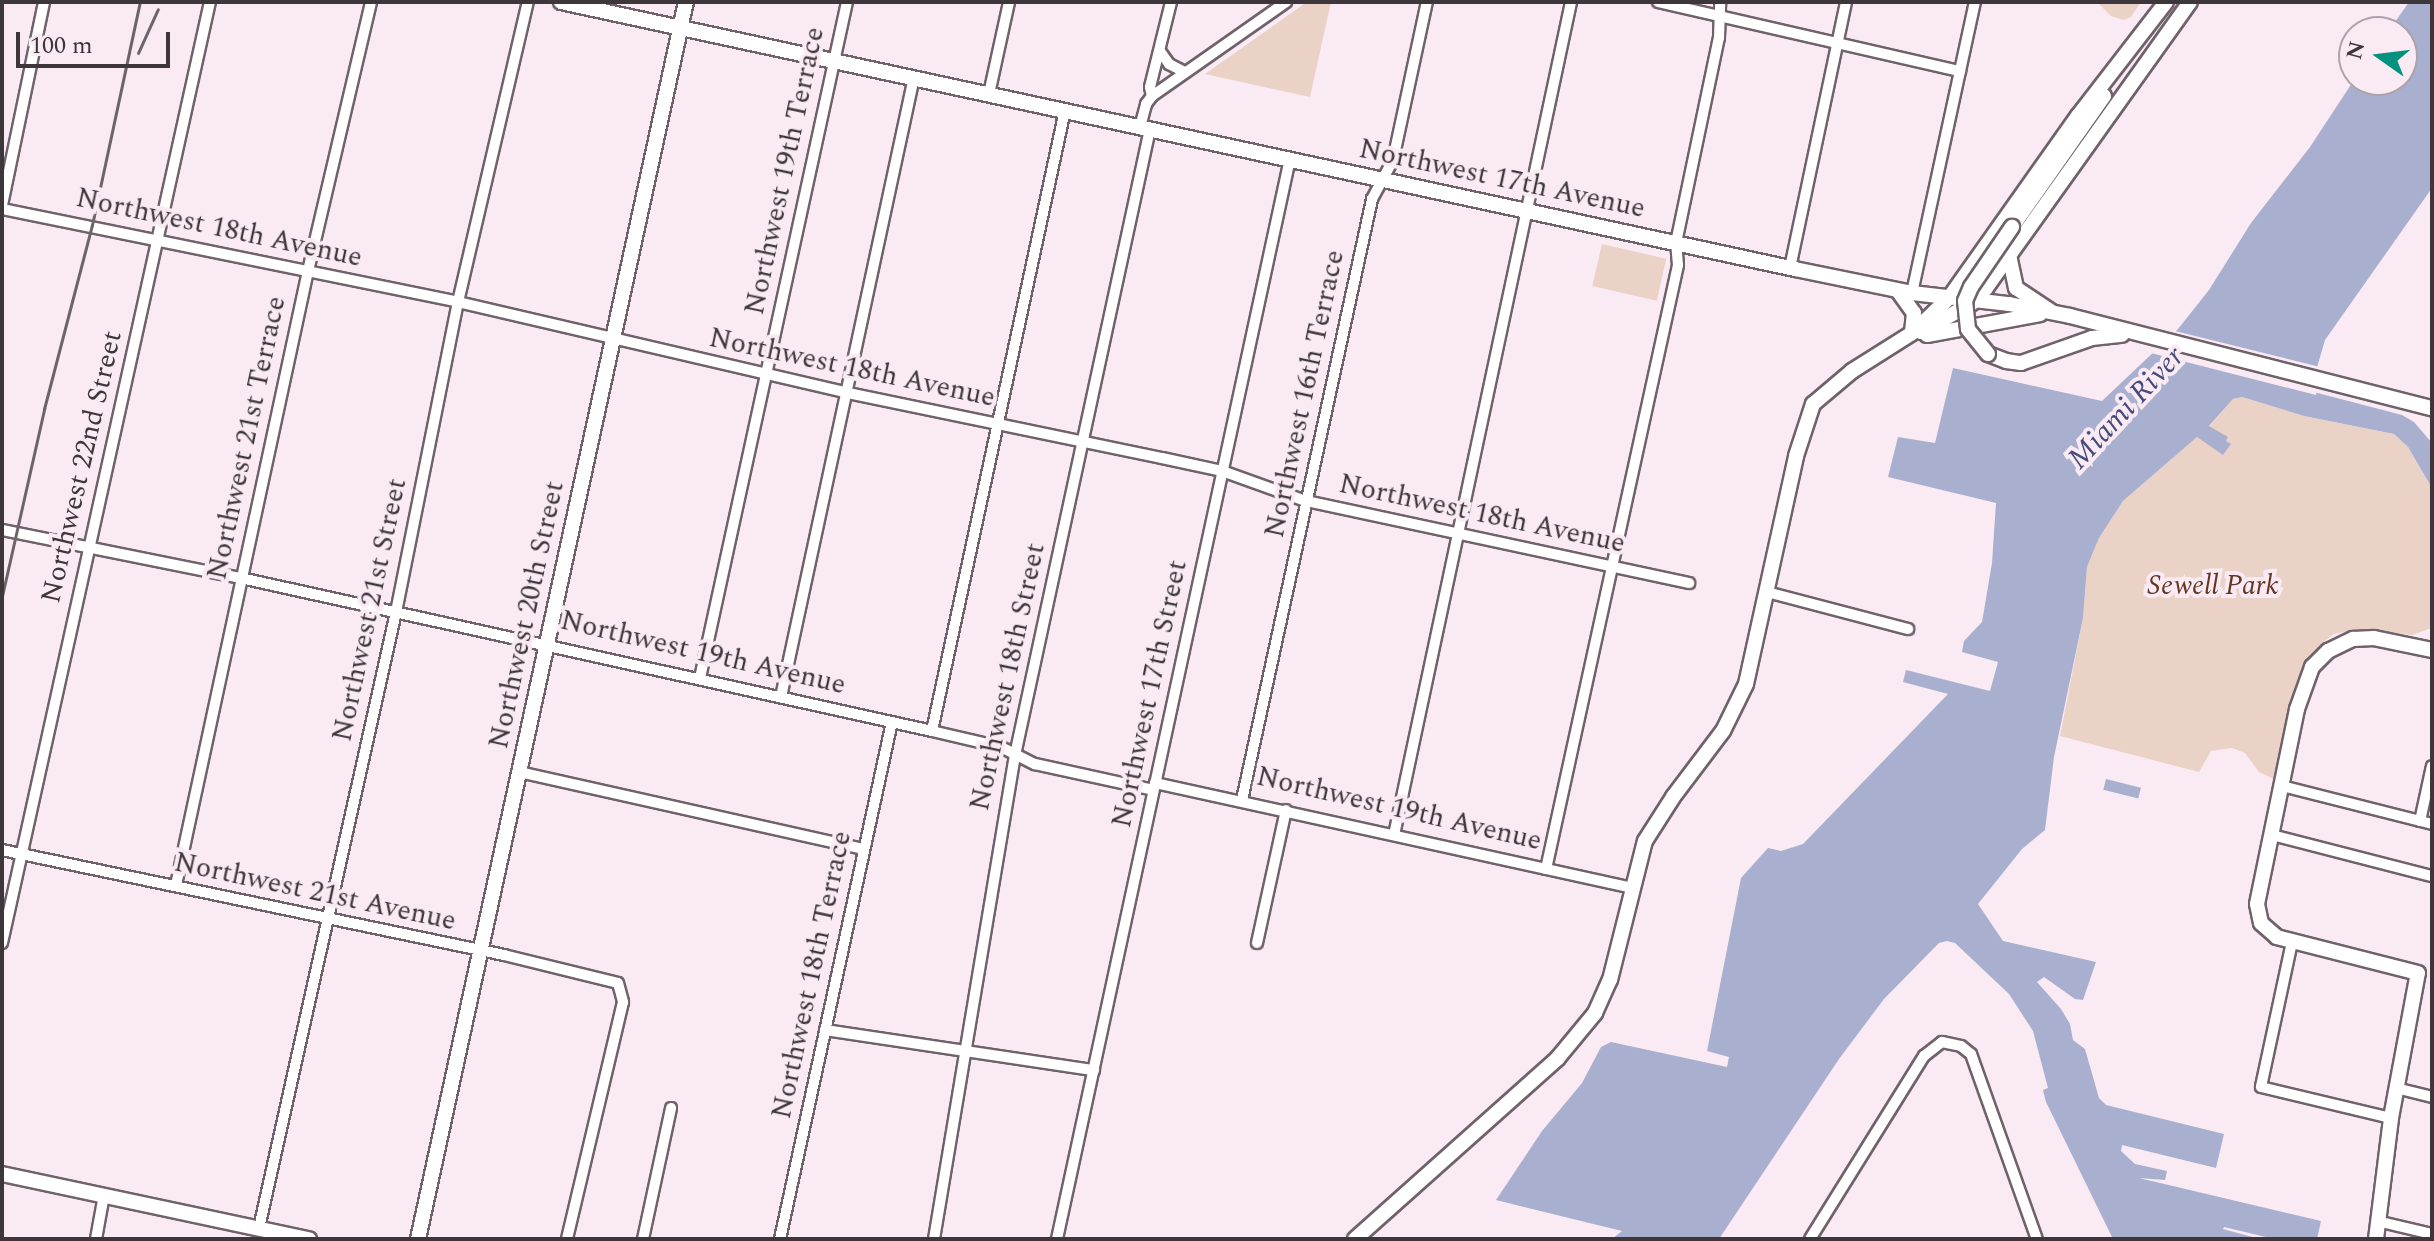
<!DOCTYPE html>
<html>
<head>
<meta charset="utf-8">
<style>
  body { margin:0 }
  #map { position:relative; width:2434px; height:1241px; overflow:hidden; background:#faeaf4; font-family:Spectral,serif }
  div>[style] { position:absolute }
  .green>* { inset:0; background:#ebd2c7; transform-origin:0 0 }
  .water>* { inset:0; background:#a9b0cf; transform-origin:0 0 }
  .pier>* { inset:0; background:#faeaf4 }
  .roads { filter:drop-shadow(2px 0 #6f626a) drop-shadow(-2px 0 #6f626a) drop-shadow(0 2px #6f626a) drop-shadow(0 -2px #6f626a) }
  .street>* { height:10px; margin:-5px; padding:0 5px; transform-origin:5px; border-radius:5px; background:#fff }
  .secondary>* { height:14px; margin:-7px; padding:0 7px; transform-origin:7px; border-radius:7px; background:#fff }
  .rail>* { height:3px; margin:-1.5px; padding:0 1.5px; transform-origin:1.5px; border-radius:1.5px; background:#6c6469 }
  .bridges { filter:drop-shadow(2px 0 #6f626a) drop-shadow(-2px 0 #6f626a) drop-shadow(0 2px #6f626a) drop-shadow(0 -2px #6f626a) }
  .secondary-bridge>* { height:14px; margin:-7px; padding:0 7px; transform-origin:7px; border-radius:7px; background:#fff }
  span { translate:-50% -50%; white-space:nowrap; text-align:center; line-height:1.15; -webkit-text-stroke:8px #faeaf4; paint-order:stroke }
  .street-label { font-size:28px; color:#3d373b }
  .park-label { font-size:28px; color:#64351f; font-style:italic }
  .water-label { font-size:30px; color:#454c7a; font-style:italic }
  .frame { position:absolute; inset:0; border:4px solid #3d373b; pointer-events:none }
  .north { position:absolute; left:2338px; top:16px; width:80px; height:80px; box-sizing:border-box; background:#faeaf4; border:2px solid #aea2aa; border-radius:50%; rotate:284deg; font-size:22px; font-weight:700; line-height:32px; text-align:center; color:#3d373b }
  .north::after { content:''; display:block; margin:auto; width:28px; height:36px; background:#04927e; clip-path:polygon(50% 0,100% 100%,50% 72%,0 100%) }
  .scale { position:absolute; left:16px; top:32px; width:154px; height:36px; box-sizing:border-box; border:4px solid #3d373b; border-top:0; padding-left:10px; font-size:24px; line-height:28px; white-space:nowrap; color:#3d373b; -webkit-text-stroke:6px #faeaf4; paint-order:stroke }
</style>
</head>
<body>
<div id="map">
  <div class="green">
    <i style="clip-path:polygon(1307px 2px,1331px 2px,1310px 97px,1205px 74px)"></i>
    <i style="clip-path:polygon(2097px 2px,2141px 2px,2131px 17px,2124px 20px,2111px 16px)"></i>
    <i style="left:1602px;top:244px;width:66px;height:43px;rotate:13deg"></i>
    <i style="clip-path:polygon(2242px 397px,2304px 416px,2394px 434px,2408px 447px,2432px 488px,2432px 628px,2412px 635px,2366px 629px,2344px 632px,2334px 634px,2321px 644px,2309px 659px,2300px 681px,2274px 779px,2259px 772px,2245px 753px,2232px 748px,2211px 751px,2199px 772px,2060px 736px,2083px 618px,2087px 567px,2099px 538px,2123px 501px,2198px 436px,2222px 454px,2220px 435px,2209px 427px,2233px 399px)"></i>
  </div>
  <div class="water">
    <i style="clip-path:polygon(2409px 2px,2432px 2px,2432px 188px,2325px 340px,2310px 391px,2402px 415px,2414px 422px,2432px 443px,2432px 488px,2408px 447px,2394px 434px,2304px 416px,2242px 397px,2233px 399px,2209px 426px,2228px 437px,2226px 441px,2231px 444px,2223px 455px,2197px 437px,2123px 501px,2099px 538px,2087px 567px,2083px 618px,2054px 757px,2045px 830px,2022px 849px,1978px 904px,2003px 941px,2096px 962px,2083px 1000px,2075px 999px,2044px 977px,2037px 982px,2061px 1009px,2070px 1024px,2073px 1040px,2085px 1049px,2099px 1098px,2106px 1105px,2224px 1134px,2216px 1168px,2122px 1145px,2121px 1151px,2135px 1164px,2167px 1171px,2165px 1180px,2139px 1178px,2321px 1221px,2317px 1239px,2274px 1239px,2224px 1227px,2223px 1229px,2260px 1239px,2113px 1239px,2046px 1102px,2043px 1090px,2048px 1088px,2033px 1031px,2009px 994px,1955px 943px,1947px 941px,1939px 943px,1884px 999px,1839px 1059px,1719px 1239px,1612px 1239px,1622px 1231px,1496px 1200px,1542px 1131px,1582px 1083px,1601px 1047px,1611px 1042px,1727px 1067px,1729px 1057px,1707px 1051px,1741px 878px,1768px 848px,1781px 851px,1803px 844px,1948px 694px,1903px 682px,1906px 670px,1990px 691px,1998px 662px,1962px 652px,1964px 641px,1982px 622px,1992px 563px,1996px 503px,1888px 477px,1898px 437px,1935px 443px,1953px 368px,2102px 401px,2178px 329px,2209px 290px,2251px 223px,2310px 147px,2354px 80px,2402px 80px,2402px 32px,2388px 32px)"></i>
    <i style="left:2106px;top:779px;width:36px;height:11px;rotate:14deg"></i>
  </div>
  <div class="pier">
    <i style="clip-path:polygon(2171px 330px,2320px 367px,2316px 395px,2147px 352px)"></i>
  </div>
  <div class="roads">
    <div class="street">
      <i style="left:1658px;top:2px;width:310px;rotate:12.9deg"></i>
      <i style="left:1160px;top:51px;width:16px;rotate:55deg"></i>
      <i style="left:1169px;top:64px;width:18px;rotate:27deg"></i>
      <i style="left:989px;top:94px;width:94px;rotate:-77.7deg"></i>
      <i style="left:1152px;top:96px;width:9px;rotate:-103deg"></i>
      <i style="left:1150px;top:87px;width:88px;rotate:-76.1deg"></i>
      <i style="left:1140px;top:127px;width:24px;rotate:-75deg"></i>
      <i style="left:1146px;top:104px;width:10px;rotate:-53deg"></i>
      <i style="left:1152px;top:96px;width:164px;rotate:-35deg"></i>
      <i style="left:2px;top:205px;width:207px;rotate:-78.3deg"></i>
      <i style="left:2px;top:209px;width:465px;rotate:11.5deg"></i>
      <i style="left:458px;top:302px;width:400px;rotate:13.1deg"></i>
      <i style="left:848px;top:393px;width:321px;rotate:11.7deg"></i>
      <i style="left:1162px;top:458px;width:61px;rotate:12.2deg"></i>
      <i style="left:1222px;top:471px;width:89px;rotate:19.7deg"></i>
      <i style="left:1306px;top:501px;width:392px;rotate:12.1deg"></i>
      <i style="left:1790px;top:268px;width:272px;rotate:-78.1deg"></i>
      <i style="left:1912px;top:293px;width:298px;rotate:-77.8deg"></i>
      <i style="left:2px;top:530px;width:244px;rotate:11.4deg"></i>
      <i style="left:241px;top:578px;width:708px;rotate:12.48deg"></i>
      <i style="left:932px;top:731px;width:71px;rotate:13.1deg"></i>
      <i style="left:1001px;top:747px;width:38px;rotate:27deg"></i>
      <i style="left:1035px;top:764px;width:121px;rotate:12.4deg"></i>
      <i style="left:1767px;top:592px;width:146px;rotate:14.7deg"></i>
      <i style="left:700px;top:678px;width:692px;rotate:-77.73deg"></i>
      <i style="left:781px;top:697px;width:634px;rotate:-77.89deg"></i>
      <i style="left:932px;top:731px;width:635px;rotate:-77.91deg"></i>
      <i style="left:519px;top:772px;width:353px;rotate:12.6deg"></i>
      <i style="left:1155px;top:783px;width:487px;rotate:12.4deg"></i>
      <i style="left:2282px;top:786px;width:155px;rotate:14.2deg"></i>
      <i style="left:1242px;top:800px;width:615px;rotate:-77.79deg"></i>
      <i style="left:1372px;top:199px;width:44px;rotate:-61.7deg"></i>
      <i style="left:1393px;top:160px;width:162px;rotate:-77.9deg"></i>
      <i style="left:2420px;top:821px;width:56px;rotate:-77.7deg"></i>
      <i style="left:1394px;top:835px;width:852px;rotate:-78deg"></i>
      <i style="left:2272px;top:835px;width:165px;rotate:14.4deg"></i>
      <i style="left:2px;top:850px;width:513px;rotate:11.81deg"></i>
      <i style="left:504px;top:955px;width:117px;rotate:13.8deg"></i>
      <i style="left:618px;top:983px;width:20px;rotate:75deg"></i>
      <i style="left:623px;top:1002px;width:244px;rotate:103.3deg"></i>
      <i style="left:1546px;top:869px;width:618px;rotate:-77.67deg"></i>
      <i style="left:1678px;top:265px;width:22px;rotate:-95deg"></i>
      <i style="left:1676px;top:243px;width:209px;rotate:-78.2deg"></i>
      <i style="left:1719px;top:38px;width:36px;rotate:-88deg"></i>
      <i style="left:176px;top:885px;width:628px;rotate:-77.87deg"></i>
      <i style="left:308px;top:271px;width:276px;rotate:-76.8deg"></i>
      <i style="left:2292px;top:942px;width:148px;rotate:102.1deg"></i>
      <i style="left:2261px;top:1087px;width:134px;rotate:13.4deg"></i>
      <i style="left:2px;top:943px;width:964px;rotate:-77.54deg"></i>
      <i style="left:1257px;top:943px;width:136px;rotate:-77.7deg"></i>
      <i style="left:825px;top:1030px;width:272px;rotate:8.5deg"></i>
      <i style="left:2396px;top:1088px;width:37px;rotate:14deg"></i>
      <i style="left:2377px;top:1221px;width:57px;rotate:13.3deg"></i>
      <i style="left:259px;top:1228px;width:631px;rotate:-77.46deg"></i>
      <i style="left:396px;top:612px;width:316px;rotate:-78.7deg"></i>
      <i style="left:458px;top:302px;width:308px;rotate:-76.9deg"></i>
      <i style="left:96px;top:1239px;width:45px;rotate:-79.7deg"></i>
      <i style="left:643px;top:1239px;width:134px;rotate:-77.9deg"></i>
      <i style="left:780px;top:1239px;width:529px;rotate:-77.78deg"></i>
      <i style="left:934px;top:1239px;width:491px;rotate:-80.5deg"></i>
      <i style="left:1015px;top:755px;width:640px;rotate:-77.83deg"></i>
      <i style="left:1057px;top:1239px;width:1105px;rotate:-77.83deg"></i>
      <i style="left:1810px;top:1239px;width:216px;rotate:-58.1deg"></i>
      <i style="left:1924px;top:1056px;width:23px;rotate:-38deg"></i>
      <i style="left:1942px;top:1042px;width:19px;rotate:12deg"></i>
      <i style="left:1961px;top:1046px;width:13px;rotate:39deg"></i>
      <i style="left:1971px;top:1054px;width:196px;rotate:70.4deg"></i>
    </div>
    <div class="secondary">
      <i style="left:561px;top:2px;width:1263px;rotate:12.21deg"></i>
      <i style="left:1795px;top:269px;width:119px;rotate:11.6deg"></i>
      <i style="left:1912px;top:293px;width:98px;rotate:6.5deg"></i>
      <i style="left:2009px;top:304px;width:62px;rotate:11.1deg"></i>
      <i style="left:2070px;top:316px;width:374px;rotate:14.3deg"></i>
      <i style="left:2012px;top:227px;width:160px;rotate:-54.9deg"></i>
      <i style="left:2009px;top:255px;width:34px;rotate:78deg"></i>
      <i style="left:2016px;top:288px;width:43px;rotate:33.7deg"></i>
      <i style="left:1898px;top:291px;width:27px;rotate:54deg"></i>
      <i style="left:1914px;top:313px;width:20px;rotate:96deg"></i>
      <i style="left:1921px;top:332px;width:59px;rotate:-29.6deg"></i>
      <i style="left:1972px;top:303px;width:21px;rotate:-47deg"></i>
      <i style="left:1986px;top:288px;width:351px;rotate:-54.5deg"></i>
      <i style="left:1927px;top:335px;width:115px;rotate:-10.5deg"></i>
      <i style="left:1988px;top:354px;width:19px;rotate:21deg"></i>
      <i style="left:2006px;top:361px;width:15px;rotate:8deg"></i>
      <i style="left:2021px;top:363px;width:75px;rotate:-19.4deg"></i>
      <i style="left:2092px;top:338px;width:30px;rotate:-6deg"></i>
      <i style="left:2px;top:1174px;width:314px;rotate:12deg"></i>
      <i style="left:418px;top:1239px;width:1266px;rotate:-77.78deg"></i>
      <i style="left:1355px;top:1239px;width:271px;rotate:-41.7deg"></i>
      <i style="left:1557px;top:1059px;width:60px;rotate:-50.4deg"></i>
      <i style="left:1595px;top:1013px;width:36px;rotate:-66deg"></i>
      <i style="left:1610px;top:980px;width:143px;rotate:-75.9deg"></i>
      <i style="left:1645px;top:841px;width:52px;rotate:-57.5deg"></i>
      <i style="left:1673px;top:797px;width:83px;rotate:-52.9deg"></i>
      <i style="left:1723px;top:731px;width:52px;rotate:-63.9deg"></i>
      <i style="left:1746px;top:684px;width:233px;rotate:-77.6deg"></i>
      <i style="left:1796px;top:456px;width:55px;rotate:-71.9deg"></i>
      <i style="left:1813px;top:404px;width:51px;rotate:-40.2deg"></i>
      <i style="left:1852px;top:371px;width:71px;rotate:-32.3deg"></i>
      <i style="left:1912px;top:333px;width:51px;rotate:-43.4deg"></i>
      <i style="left:1949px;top:298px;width:223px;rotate:-54.7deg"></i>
      <i style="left:2078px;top:116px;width:144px;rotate:-52.3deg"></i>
      <i style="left:2376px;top:1239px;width:122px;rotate:-82.9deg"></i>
      <i style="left:2391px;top:1118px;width:147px;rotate:-79.5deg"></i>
      <i style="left:2418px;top:973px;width:146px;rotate:-165.7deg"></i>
      <i style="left:2277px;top:937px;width:21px;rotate:-139deg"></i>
      <i style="left:2261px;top:923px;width:19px;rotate:-102deg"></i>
      <i style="left:2257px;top:904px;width:199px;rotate:-78.4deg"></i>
      <i style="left:2297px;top:709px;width:45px;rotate:-70.3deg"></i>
      <i style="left:2312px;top:667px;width:23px;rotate:-45deg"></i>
      <i style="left:2328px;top:651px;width:28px;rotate:-26deg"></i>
      <i style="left:2353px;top:639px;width:21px;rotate:-3deg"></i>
      <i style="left:2374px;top:638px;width:59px;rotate:11.7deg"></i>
    </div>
  </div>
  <div class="rail">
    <i style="left:138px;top:53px;width:48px;rotate:-65.6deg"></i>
    <i style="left:2px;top:596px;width:192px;rotate:-77.3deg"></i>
    <i style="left:44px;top:409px;width:190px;rotate:-75.4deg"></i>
    <i style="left:92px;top:225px;width:228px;rotate:-77.9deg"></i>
  </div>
  <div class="bridges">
    <div class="secondary-bridge">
      <i style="left:1988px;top:354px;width:32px;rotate:-129deg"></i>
      <i style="left:1968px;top:329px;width:28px;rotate:-96deg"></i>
      <i style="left:1965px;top:301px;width:15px;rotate:-67deg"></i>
      <i style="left:1971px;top:287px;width:73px;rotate:-55.7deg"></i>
    </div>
  </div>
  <div class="street-label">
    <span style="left:785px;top:171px;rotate:-78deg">Northwest 19th Terrace</span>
    <span style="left:1502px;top:179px;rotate:12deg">Northwest 17th Avenue</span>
    <span style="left:219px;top:228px;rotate:12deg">Northwest 18th Avenue</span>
    <span style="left:852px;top:368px;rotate:12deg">Northwest 18th Avenue</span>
    <span style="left:1305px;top:394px;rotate:-78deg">Northwest 16th Terrace</span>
    <span style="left:247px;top:438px;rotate:-78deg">Northwest 21st Terrace</span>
    <span style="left:82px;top:467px;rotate:-77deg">Northwest 22nd Street</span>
    <span style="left:1482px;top:514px;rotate:12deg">Northwest 18th Avenue</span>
    <span style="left:370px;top:610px;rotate:-78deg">Northwest 21st Street</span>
    <span style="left:527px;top:615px;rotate:-78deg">Northwest 20th Street</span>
    <span style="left:703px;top:653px;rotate:13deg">Northwest 19th Avenue</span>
    <span style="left:1008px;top:677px;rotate:-78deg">Northwest 18th Street</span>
    <span style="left:1150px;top:694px;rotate:-78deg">Northwest 17th Street</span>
    <span style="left:1399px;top:809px;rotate:13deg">Northwest 19th Avenue</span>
    <span style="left:315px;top:892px;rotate:12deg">Northwest 21st Avenue</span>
    <span style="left:812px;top:975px;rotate:-78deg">Northwest 18th Terrace</span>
  </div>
  <div class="park-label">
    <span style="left:2213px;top:586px">Sewell Park</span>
  </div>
  <div class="water-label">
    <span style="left:2126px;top:408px;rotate:-47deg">Miami River</span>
  </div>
  <div class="frame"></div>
  <div class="north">N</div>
  <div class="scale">100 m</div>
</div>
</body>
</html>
